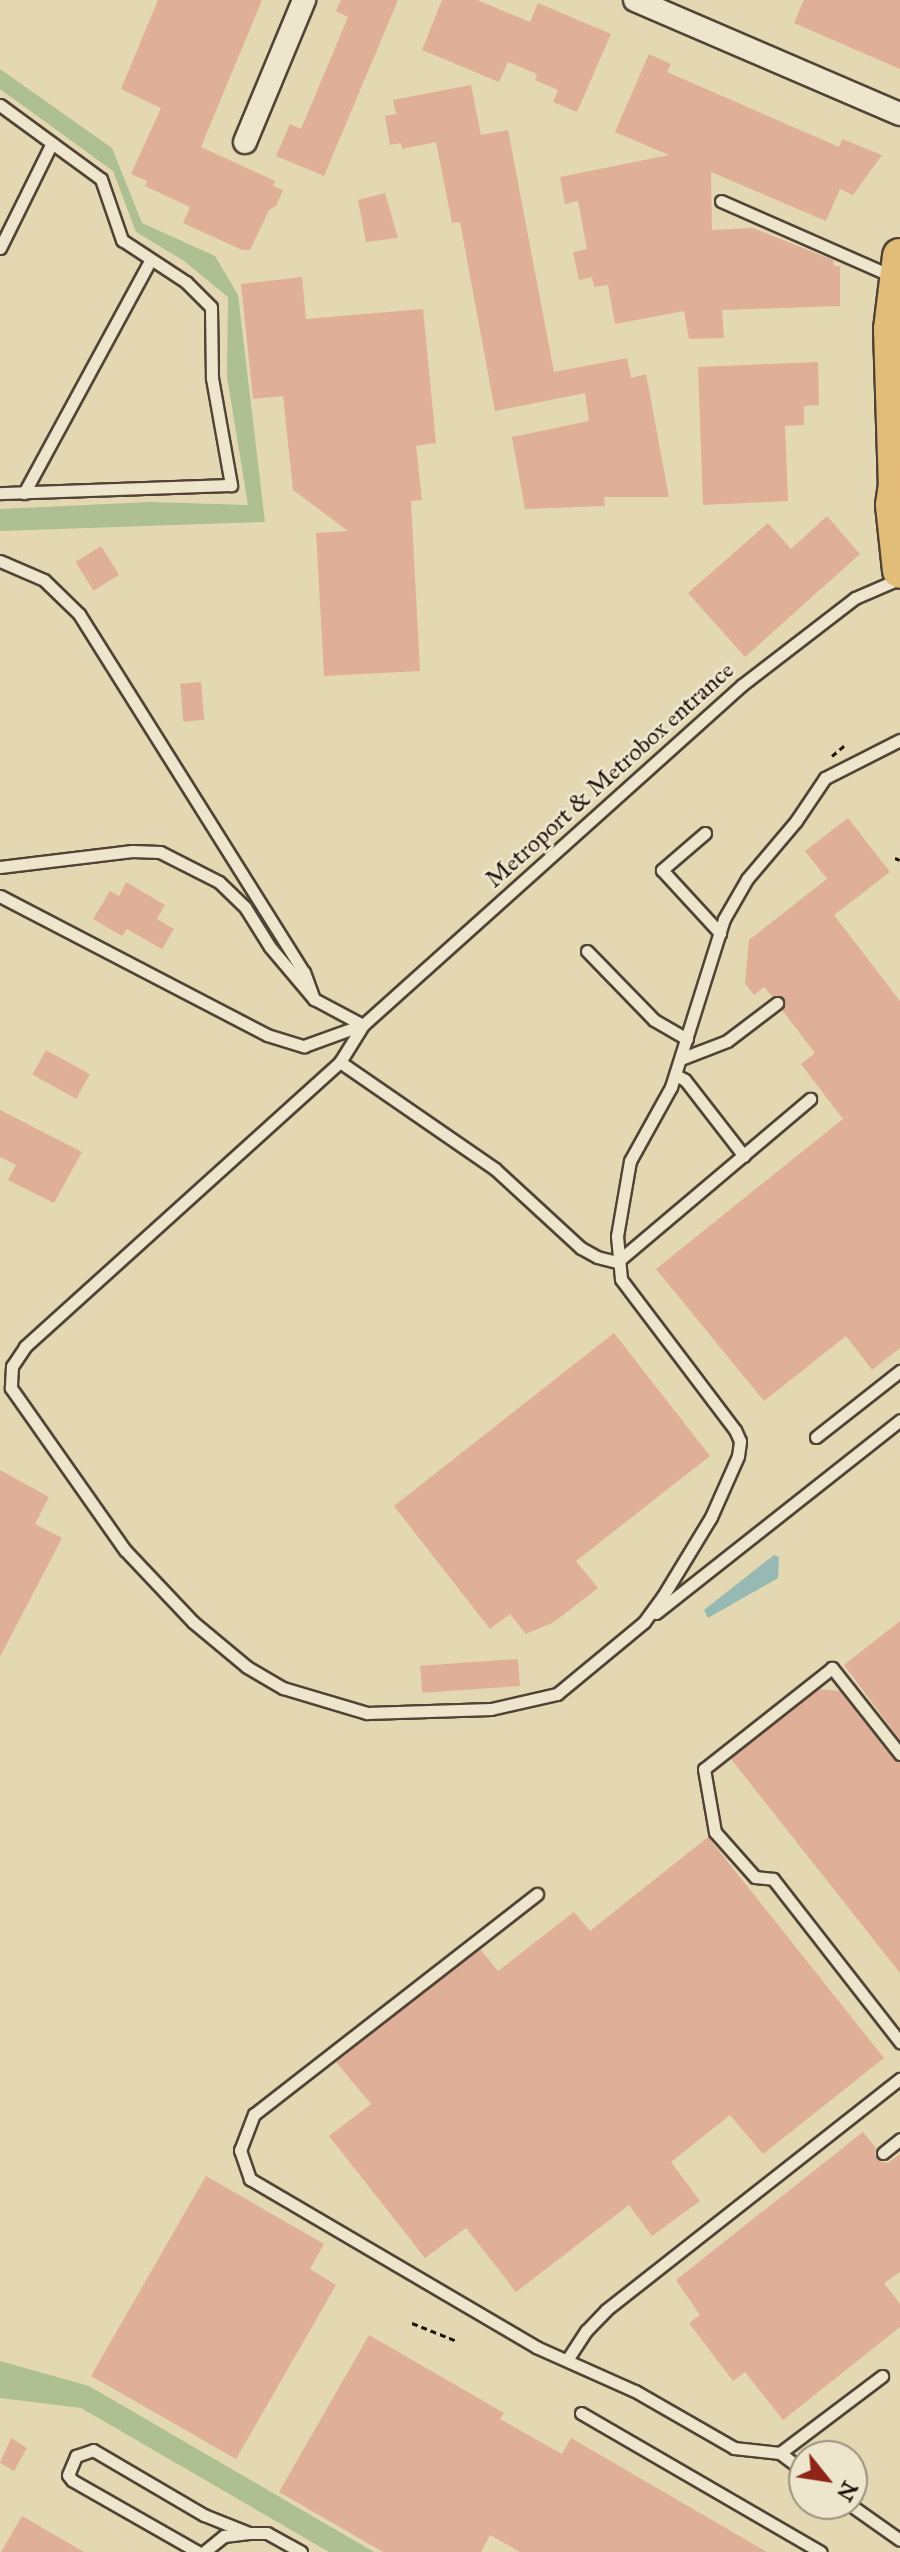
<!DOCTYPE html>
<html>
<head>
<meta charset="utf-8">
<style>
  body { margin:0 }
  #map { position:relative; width:900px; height:2552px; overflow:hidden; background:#e3d8b2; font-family:"IM FELL Great Primer",serif }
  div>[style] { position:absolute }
  .green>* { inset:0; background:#aec091 }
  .water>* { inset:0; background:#96b9b3 }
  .building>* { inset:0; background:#e0af98; transform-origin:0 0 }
  .path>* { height:3px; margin-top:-1.5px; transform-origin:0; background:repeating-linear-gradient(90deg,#20130c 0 6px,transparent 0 10px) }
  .roads { filter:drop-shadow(2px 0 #514436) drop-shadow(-2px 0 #514436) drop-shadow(0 2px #514436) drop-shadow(0 -2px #514436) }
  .lane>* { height:11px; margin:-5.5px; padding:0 5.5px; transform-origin:5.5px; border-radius:5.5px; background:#ede6cd }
  .street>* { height:22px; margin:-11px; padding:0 11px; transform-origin:11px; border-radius:11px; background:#ede6cd }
  .primary>* { height:34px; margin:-17px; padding:0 17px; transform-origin:17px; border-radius:17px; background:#e2bc79 }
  span { translate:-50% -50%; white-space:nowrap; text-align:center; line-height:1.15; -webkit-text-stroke:6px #ede6cd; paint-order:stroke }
  .street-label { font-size:24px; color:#20130c }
  .north { position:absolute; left:788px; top:2440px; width:80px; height:80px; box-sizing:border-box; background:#ede6cd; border:2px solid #9b9280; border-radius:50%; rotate:120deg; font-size:22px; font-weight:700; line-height:32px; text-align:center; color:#20130c }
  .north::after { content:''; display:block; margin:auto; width:28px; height:36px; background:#8f2418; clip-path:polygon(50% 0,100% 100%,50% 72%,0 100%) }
</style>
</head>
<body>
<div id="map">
  <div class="green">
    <i style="clip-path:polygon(0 69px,112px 148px,142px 223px,215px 256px,238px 295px,265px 522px,0 531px,0 509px,150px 502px,248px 505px,227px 377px,228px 297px,184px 261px,136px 232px,113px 171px,0 89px)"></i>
    <i style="clip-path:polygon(0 2361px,89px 2386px,374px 2552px,329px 2552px,81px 2408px,0 2398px)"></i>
  </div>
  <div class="water">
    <i style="clip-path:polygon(774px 1555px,779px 1557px,778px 1578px,708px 1618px,704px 1610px)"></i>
  </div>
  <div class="building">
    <i style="clip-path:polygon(158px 0,262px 0,201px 147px,275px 181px,273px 186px,283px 190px,276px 206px,269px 210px,250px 250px,242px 250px,183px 223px,190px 207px,145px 186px,147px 181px,131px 174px,161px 108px,121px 89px)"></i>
    <i style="clip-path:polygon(341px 0,398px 0,324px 176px,276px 156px,290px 124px,301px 129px,348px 17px,336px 11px)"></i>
    <i style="clip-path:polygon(442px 0,477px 0,530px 22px,538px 3px,611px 34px,577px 112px,553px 102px,558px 90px,535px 80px,537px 74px,508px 62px,499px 82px,422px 50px)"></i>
    <i style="clip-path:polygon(804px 0,900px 0,900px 69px,794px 23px)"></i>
    <i style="clip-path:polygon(649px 54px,671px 64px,667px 72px,839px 147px,842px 139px,882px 155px,853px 195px,840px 189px,826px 221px,711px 172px,712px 230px,753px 228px,833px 260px,834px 266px,840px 266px,840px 306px,722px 310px,724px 338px,689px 339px,684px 311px,615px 324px,608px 285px,594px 287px,592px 277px,579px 280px,573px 252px,587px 249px,578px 201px,565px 204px,560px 177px,669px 155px,615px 132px)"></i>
    <i style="clip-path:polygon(471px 85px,481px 135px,508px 130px,554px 372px,627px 358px,631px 378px,646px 374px,669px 497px,604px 497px,605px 506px,525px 509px,512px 437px,589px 421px,585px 393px,495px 411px,460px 222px,452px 223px,436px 142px,402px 149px,401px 143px,390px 145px,385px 116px,396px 114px,393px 100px)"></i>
    <i style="clip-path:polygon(385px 193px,398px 238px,366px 242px,358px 200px)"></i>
    <i style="clip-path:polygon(302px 277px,306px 319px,423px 309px,436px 443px,416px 446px,422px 500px,411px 501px,420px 671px,324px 676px,316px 533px,348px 531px,293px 490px,283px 396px,253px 399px,241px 284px)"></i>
    <i style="clip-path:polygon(818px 362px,819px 405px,804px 406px,804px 425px,785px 426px,788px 501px,703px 505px,698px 367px)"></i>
    <i style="clip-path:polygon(827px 516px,860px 554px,745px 657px,688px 593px,768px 523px,791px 549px)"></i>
    <i style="left:101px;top:546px;width:34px;height:30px;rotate:58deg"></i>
    <i style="left:201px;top:682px;width:38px;height:21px;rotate:85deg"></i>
    <i style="clip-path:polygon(848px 818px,890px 872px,834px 915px,900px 1001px,900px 1348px,872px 1370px,846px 1336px,764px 1401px,656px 1269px,843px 1119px,801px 1064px,815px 1053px,782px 1010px,784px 999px,772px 996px,764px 987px,754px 995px,745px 983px,749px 940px,827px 879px,805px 851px)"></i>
    <i style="clip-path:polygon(126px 882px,165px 905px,157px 919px,174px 929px,162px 949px,127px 929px,122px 936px,93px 919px,110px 891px,119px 896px)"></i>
    <i style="left:46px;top:1050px;width:50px;height:28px;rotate:29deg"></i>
    <i style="clip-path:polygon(0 1110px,82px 1152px,54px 1203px,8px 1180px,16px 1165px,0 1157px)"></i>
    <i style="clip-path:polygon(614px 1333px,710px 1456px,576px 1561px,598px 1588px,554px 1622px,526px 1634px,510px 1614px,490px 1629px,394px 1506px)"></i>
    <i style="clip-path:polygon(0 1470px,49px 1497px,35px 1524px,62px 1538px,0 1657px)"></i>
    <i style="clip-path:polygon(900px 1621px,900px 1740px,844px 1665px)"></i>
    <i style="left:518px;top:1659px;width:27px;height:98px;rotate:86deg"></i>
    <i style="clip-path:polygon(819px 1689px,840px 1691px,893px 1759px,900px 1762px,900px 1973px,731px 1759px)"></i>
    <i style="clip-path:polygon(708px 1837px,884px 2058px,763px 2154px,730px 2115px,671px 2162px,700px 2201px,652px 2236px,629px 2205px,516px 2292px,466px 2228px,425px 2258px,329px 2136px,371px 2104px,336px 2062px,480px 1949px,498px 1971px,574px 1912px,590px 1931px)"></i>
    <i style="clip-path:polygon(863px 2132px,876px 2148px,875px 2155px,879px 2161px,888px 2163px,900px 2154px,900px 2272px,884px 2283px,900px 2304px,900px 2327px,783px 2420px,745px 2372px,733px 2381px,689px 2323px,700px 2315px,676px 2280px)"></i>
    <i style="clip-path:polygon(206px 2176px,324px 2244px,310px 2269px,336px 2285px,236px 2459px,91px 2376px)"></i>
    <i style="clip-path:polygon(369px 2335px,504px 2413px,500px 2419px,562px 2454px,571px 2438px,767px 2552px,520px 2552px,490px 2535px,481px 2552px,383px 2552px,279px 2492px)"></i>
    <i style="clip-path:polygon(11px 2438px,27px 2448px,14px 2471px,0 2463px)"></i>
    <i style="clip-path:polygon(22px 2516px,84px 2552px,1px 2552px)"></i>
  </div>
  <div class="path">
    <i style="left:832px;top:756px;width:16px;rotate:-40deg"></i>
    <i style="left:895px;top:858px;width:5px;rotate:22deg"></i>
    <i style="left:412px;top:2323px;width:48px;rotate:21.8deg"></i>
  </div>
  <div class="roads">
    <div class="lane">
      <i style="left:0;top:105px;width:125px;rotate:36.2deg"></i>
      <i style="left:101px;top:179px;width:65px;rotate:71deg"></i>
      <i style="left:122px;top:240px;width:77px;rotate:33.3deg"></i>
      <i style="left:186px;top:282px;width:35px;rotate:45deg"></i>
      <i style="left:211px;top:307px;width:71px;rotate:89.2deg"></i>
      <i style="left:212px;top:378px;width:109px;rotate:79.9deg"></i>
      <i style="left:231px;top:485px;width:231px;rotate:178deg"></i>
      <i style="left:721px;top:201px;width:187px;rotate:23.7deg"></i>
      <i style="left:0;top:248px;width:117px;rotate:-63.7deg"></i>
      <i style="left:24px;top:493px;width:264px;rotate:-61.5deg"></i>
      <i style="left:0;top:561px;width:48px;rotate:23.4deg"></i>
      <i style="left:44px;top:580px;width:49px;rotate:44.2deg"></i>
      <i style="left:79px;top:614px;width:423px;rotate:57.9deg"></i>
      <i style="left:304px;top:972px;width:29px;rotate:70deg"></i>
      <i style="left:899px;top:579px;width:48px;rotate:156.6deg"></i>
      <i style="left:855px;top:598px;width:143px;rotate:142.4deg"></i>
      <i style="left:742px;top:685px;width:509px;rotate:138.1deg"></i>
      <i style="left:363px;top:1025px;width:44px;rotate:121.9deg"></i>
      <i style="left:340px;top:1062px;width:425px;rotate:137.9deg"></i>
      <i style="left:25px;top:1347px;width:23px;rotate:124deg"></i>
      <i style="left:12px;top:1366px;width:22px;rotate:93deg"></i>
      <i style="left:11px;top:1388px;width:198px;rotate:54.9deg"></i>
      <i style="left:125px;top:1550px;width:99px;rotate:46.6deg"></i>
      <i style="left:193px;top:1622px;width:70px;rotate:39.8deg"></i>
      <i style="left:247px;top:1667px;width:42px;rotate:30.3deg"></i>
      <i style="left:283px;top:1688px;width:88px;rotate:16.6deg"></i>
      <i style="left:367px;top:1713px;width:124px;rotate:-1.8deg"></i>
      <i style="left:491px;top:1709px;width:68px;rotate:-12.8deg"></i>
      <i style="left:557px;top:1694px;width:113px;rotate:-39.6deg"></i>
      <i style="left:644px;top:1622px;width:32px;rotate:-54deg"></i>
      <i style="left:663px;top:1596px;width:92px;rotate:-58.7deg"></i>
      <i style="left:711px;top:1517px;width:67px;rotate:-66.1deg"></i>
      <i style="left:738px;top:1456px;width:15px;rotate:-82deg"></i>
      <i style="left:740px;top:1441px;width:12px;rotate:-114deg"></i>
      <i style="left:735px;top:1430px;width:189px;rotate:-127.1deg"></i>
      <i style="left:621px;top:1279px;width:43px;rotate:-95.3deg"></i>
      <i style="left:617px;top:1236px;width:76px;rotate:-80.2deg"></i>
      <i style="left:630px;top:1161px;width:85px;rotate:-61deg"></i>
      <i style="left:671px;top:1087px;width:176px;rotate:-72.5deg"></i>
      <i style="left:724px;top:919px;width:46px;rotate:-60.1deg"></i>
      <i style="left:747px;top:879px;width:76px;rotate:-49.8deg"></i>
      <i style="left:796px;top:821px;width:52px;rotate:-56deg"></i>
      <i style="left:825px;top:778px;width:84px;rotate:-26.9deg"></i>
      <i style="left:705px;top:833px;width:57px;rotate:139.3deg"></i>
      <i style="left:662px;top:870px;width:86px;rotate:47.4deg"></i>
      <i style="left:0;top:867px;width:133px;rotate:-6.9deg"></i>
      <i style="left:132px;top:851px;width:28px;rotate:2deg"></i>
      <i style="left:160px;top:852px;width:66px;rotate:27deg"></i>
      <i style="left:219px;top:882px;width:36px;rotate:44deg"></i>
      <i style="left:245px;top:907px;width:47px;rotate:58deg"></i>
      <i style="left:270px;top:947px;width:68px;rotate:49.8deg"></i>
      <i style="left:314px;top:999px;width:55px;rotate:28deg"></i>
      <i style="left:0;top:896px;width:301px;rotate:27.5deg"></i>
      <i style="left:267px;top:1035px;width:39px;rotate:17deg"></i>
      <i style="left:304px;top:1046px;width:62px;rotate:-19.9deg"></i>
      <i style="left:587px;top:951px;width:96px;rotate:45.8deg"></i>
      <i style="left:654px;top:1020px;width:38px;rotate:30deg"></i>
      <i style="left:683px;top:1058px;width:47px;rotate:-21.1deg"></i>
      <i style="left:727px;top:1041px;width:63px;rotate:-37.2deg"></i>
      <i style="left:340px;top:1062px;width:188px;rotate:34.6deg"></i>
      <i style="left:495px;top:1169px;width:117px;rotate:42.6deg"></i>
      <i style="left:581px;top:1248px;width:18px;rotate:29deg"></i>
      <i style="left:597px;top:1257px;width:21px;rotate:14deg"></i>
      <i style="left:617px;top:1262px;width:253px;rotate:-40.2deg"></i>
      <i style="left:676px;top:1075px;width:10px;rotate:29deg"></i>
      <i style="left:685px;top:1080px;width:96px;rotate:52.2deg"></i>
      <i style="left:816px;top:1437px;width:107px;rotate:-38.2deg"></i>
      <i style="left:656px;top:1613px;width:311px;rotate:-38.3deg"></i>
      <i style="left:900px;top:1754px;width:110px;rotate:-128.3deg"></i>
      <i style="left:832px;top:1668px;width:163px;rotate:141.7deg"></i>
      <i style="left:704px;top:1769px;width:64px;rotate:80.1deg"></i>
      <i style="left:715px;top:1832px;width:60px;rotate:48.4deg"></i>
      <i style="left:755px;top:1877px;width:18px;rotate:6deg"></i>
      <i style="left:773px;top:1879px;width:207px;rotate:52.1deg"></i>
      <i style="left:537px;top:1894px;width:358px;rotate:142.1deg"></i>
      <i style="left:254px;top:2114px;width:39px;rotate:111deg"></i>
      <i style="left:240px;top:2150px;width:31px;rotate:71deg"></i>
      <i style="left:250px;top:2179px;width:332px;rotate:30.4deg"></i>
      <i style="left:536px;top:2347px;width:108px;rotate:24deg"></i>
      <i style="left:635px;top:2391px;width:114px;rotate:29.9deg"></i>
      <i style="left:734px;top:2448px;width:46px;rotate:6.2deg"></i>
      <i style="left:780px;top:2453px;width:128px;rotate:-37deg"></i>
      <i style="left:883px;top:2153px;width:22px;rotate:-39deg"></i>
      <i style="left:567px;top:2360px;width:35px;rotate:-57deg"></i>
      <i style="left:586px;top:2331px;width:29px;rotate:-46deg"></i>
      <i style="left:606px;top:2310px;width:374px;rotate:-38.2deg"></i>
      <i style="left:581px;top:2413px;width:277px;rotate:30.1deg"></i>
      <i style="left:780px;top:2453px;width:30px;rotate:37deg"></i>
      <i style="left:849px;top:2504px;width:62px;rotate:35.2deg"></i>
      <i style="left:198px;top:2552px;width:145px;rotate:-150.3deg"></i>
      <i style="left:72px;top:2480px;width:6px;rotate:-129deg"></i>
      <i style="left:68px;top:2475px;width:21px;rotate:-67deg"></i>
      <i style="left:76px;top:2456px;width:18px;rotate:-19deg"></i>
      <i style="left:93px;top:2450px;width:129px;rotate:30.4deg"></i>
      <i style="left:204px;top:2515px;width:48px;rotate:21.8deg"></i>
      <i style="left:204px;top:2552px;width:26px;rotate:-39deg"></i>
      <i style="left:224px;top:2536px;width:25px;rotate:-7deg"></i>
      <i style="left:249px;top:2533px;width:18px"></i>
      <i style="left:267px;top:2533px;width:39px;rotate:29deg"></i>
    </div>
    <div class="street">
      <i style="left:635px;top:0;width:288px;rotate:23.3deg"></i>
      <i style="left:245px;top:142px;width:154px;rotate:-67.4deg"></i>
    </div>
    <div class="primary">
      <i style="left:900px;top:256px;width:74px;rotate:97deg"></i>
      <i style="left:891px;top:329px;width:155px;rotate:88.2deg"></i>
      <i style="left:896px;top:484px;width:21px;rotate:98deg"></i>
      <i style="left:893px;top:505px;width:66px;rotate:83.9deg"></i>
    </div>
  </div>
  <div class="street-label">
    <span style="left:610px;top:775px;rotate:-42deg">Metroport &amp; Metrobox entrance</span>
  </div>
  <div class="north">N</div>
</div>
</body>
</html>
